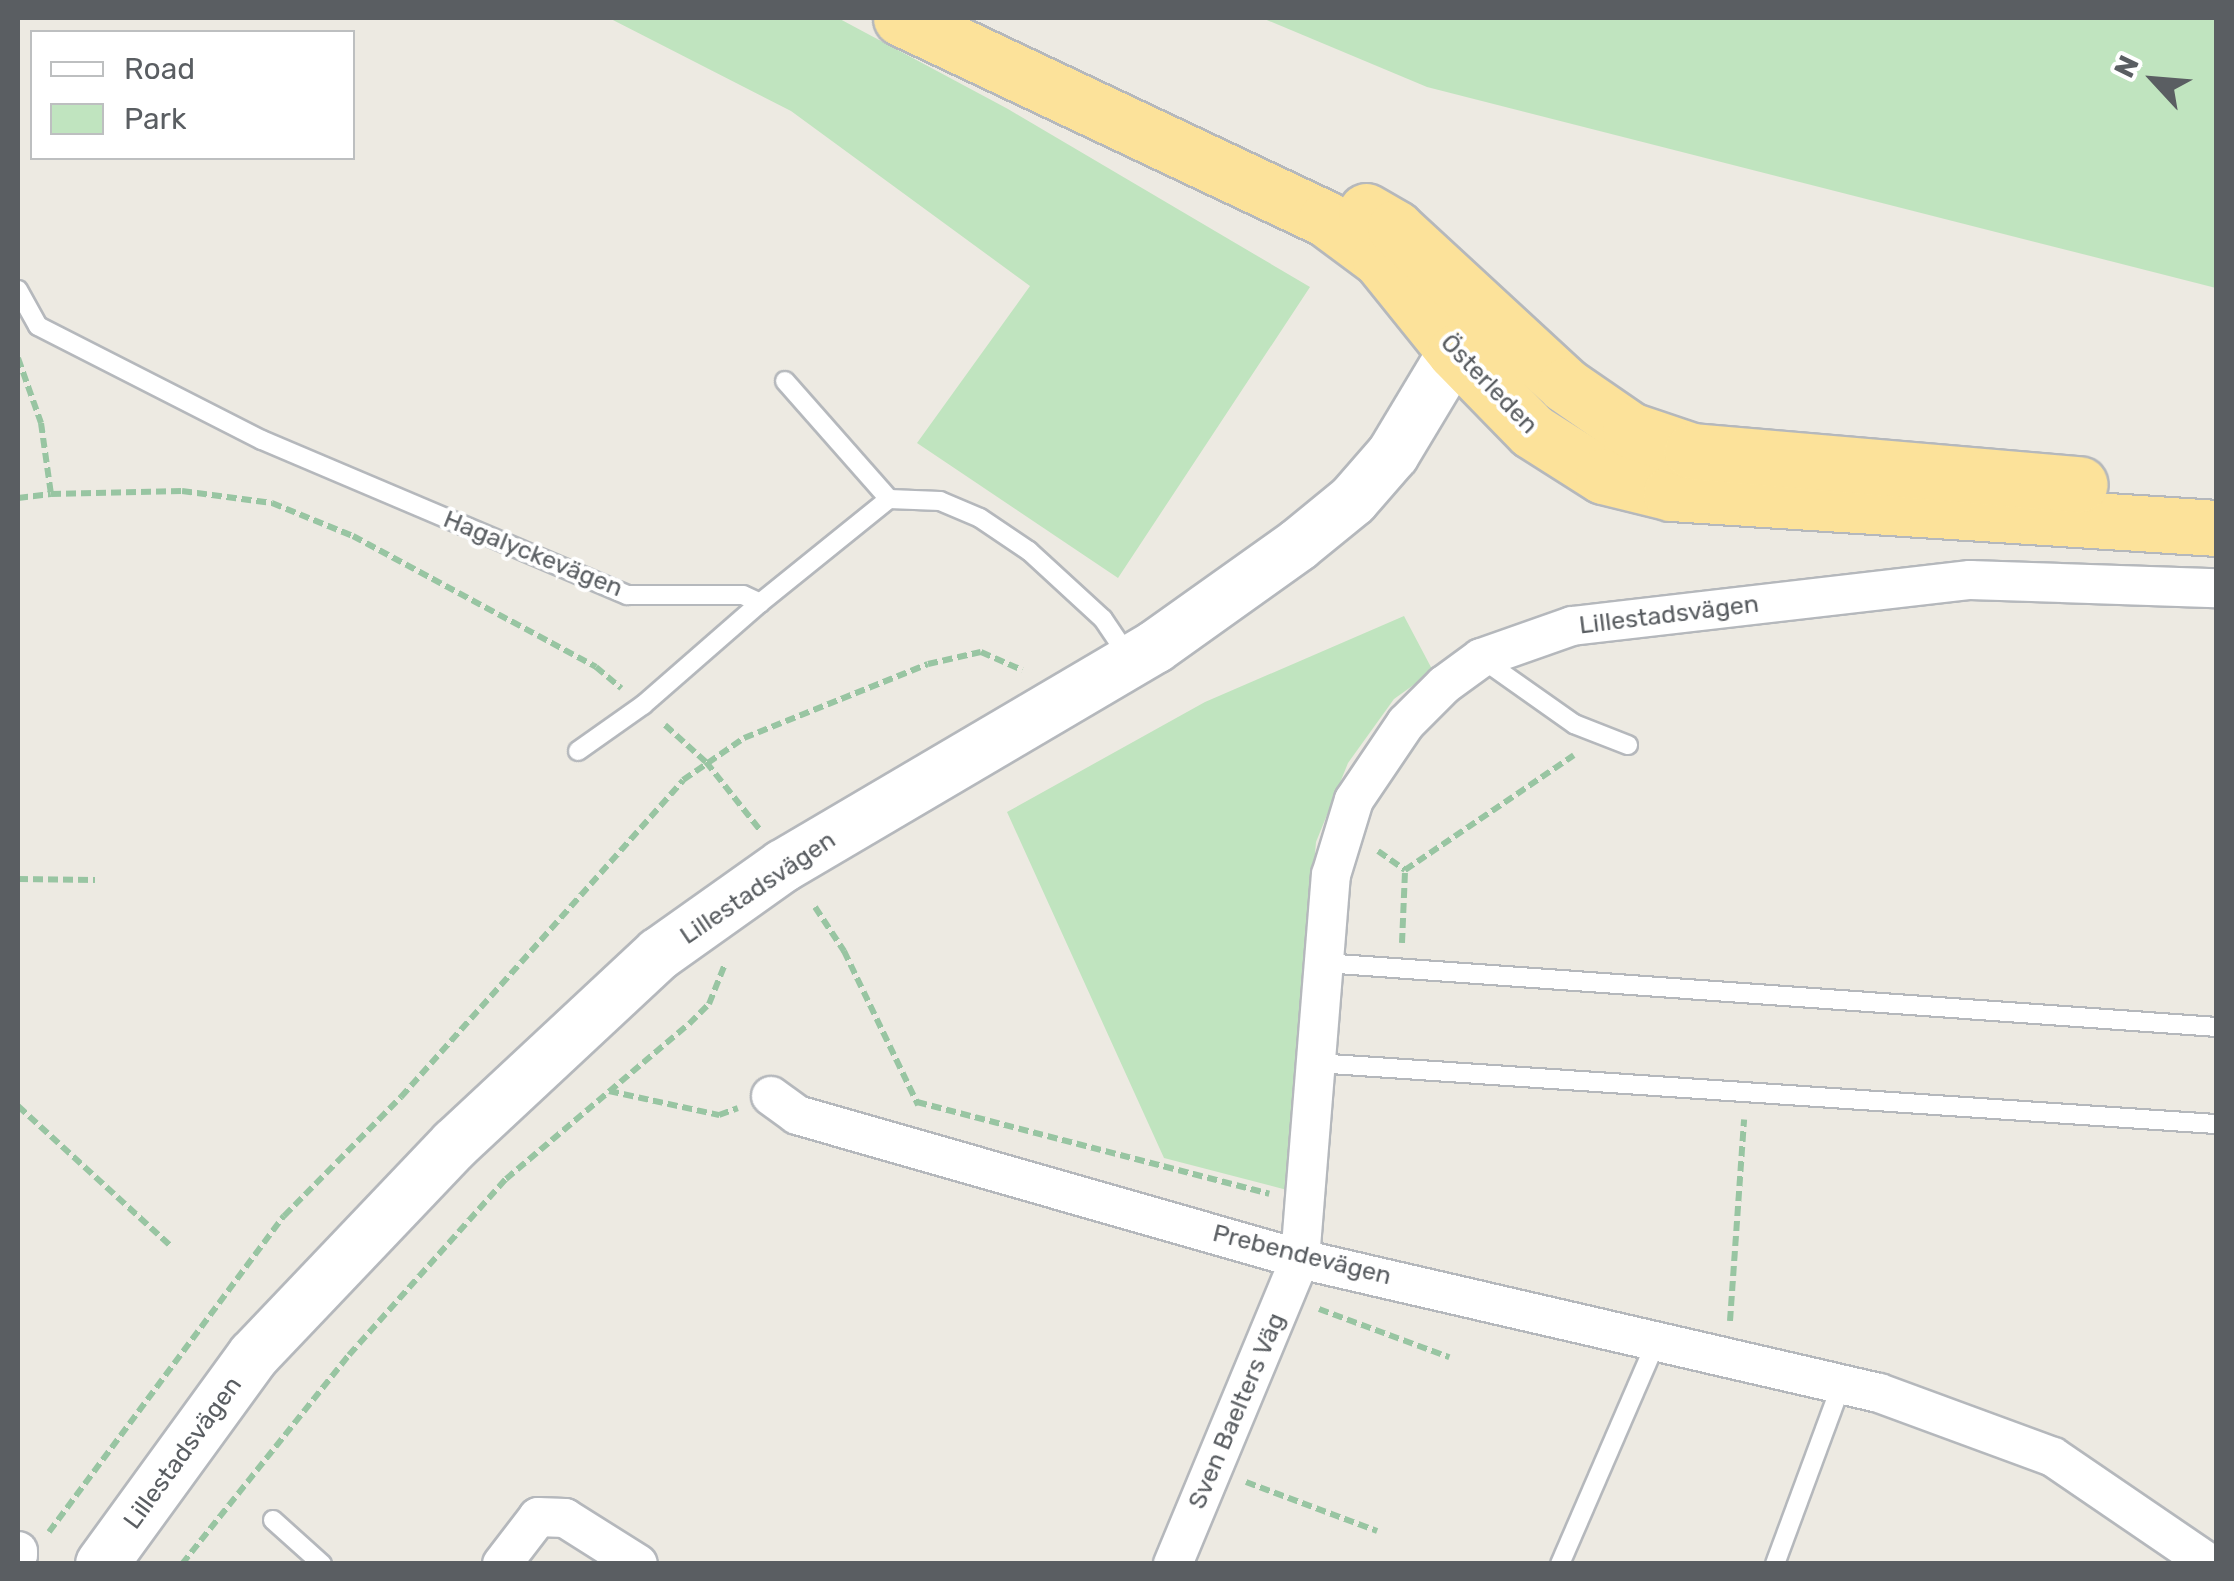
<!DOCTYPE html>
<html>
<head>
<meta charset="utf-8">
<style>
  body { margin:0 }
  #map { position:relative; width:2234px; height:1581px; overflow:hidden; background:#edeae2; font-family:Rubik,sans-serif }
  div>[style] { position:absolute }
  .green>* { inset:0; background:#c0e4bf }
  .path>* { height:6px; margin-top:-3px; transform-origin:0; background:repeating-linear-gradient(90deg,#98c5a2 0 10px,transparent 0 15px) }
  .roads { filter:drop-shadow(2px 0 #b5b8bc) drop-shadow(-2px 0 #b5b8bc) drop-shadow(0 2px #b5b8bc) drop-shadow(0 -2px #b5b8bc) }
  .service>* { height:18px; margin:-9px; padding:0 9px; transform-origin:9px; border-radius:9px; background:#fff }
  .minor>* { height:38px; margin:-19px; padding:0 19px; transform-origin:19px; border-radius:19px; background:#fff }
  .secondary>* { height:52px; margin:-26px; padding:0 26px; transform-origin:26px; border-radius:26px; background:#fff }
  .trunk>* { height:55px; margin:-27.5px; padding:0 27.5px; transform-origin:27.5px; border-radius:27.5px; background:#fce29a }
  span { translate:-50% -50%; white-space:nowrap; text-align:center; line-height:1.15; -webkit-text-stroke:8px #fff; paint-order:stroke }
  .street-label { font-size:25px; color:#5a5e62 }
  .frame { position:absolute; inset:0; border:20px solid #5a5e62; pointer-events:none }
  .legend { position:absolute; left:30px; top:30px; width:325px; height:130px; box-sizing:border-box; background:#fff; border:2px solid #bdbfc0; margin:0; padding:12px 18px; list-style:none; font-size:30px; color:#5a5e62 }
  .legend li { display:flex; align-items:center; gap:20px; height:50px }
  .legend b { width:50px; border:2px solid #bdbfc0 }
  .north { position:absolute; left:2104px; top:30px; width:100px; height:100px; -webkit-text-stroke:8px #fff; paint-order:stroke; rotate:296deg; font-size:28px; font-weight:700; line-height:40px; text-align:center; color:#5a5e62 }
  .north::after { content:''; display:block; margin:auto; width:35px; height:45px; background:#5a5e62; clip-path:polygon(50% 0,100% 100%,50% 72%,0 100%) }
</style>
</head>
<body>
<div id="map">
  <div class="green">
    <i style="clip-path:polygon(609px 18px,838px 18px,1008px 109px,1310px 287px,1118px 578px,917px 443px,1030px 286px,791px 111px)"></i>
    <i style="clip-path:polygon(1262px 18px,2216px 18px,2216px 288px,1427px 87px)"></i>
    <i style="clip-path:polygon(1404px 616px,1433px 671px,1394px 699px,1348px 763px,1316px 842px,1287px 1190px,1164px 1158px,1007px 812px,1205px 702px)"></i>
  </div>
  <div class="path">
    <i style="left:18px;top:358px;width:69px;rotate:70.5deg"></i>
    <i style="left:41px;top:423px;width:72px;rotate:82deg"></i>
    <i style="left:51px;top:494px;width:131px;rotate:-1.3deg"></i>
    <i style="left:182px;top:491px;width:91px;rotate:7.6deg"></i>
    <i style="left:272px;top:503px;width:87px;rotate:22.2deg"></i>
    <i style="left:353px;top:536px;width:276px;rotate:28.3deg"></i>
    <i style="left:596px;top:667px;width:33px;rotate:40deg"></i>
    <i style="left:18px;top:498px;width:33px;rotate:-7deg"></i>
    <i style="left:665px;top:725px;width:55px;rotate:42.1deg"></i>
    <i style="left:706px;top:762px;width:87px;rotate:51.5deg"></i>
    <i style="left:1378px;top:851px;width:33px;rotate:35deg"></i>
    <i style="left:18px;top:879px;width:77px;rotate:0.7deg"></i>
    <i style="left:815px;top:907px;width:53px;rotate:56.6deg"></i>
    <i style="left:844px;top:951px;width:171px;rotate:64.3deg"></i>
    <i style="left:1402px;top:943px;width:73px;rotate:-87.6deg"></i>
    <i style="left:1405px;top:870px;width:204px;rotate:-34.2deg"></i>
    <i style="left:609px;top:1091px;width:113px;rotate:12.3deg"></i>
    <i style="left:719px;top:1115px;width:20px;rotate:-20deg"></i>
    <i style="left:917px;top:1102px;width:364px;rotate:14.6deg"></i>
    <i style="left:18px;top:1106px;width:209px;rotate:42.5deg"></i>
    <i style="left:1319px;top:1309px;width:139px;rotate:20.3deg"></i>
    <i style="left:1730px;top:1321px;width:202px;rotate:-86deg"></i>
    <i style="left:1246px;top:1482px;width:140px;rotate:20.5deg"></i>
    <i style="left:49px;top:1532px;width:394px;rotate:-53.4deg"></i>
    <i style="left:284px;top:1216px;width:167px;rotate:-45.5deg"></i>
    <i style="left:401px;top:1097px;width:424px;rotate:-48.3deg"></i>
    <i style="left:683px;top:780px;width:74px;rotate:-34.5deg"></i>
    <i style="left:744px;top:738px;width:198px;rotate:-21.9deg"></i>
    <i style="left:928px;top:664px;width:54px;rotate:-12.8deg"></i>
    <i style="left:981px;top:652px;width:45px;rotate:23.7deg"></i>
    <i style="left:182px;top:1564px;width:268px;rotate:-51.4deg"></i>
    <i style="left:349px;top:1355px;width:236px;rotate:-48.3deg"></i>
    <i style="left:506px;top:1179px;width:240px;rotate:-40.3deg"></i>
    <i style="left:689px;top:1024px;width:28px;rotate:-45deg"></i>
    <i style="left:709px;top:1004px;width:43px;rotate:-68.2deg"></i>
  </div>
  <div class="roads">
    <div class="service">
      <i style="left:18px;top:290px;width:41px;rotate:60.9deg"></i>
      <i style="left:38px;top:326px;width:251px;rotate:27deg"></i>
      <i style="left:262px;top:440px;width:397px;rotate:23deg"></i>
      <i style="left:627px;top:595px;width:116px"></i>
      <i style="left:743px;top:595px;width:19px;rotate:25deg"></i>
      <i style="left:760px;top:603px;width:166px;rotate:-38.9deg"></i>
      <i style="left:889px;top:499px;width:51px;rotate:2.2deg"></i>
      <i style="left:940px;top:501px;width:43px;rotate:23deg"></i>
      <i style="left:980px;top:518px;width:59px;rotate:34deg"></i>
      <i style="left:1029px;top:551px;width:100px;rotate:42.6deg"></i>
      <i style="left:1103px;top:619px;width:45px;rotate:56deg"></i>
      <i style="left:785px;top:381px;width:157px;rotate:48.6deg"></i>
      <i style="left:1482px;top:659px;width:113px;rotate:35.2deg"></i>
      <i style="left:1574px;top:724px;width:58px;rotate:21.3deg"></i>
      <i style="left:578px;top:751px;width:80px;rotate:-35.3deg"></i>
      <i style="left:643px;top:705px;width:155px;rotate:-41.1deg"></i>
      <i style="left:1324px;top:963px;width:894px;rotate:4.1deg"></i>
      <i style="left:1316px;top:1063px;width:902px;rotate:3.88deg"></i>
      <i style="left:273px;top:1520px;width:66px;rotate:41.9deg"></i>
      <i style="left:1560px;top:1564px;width:244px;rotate:-66.6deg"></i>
      <i style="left:1775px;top:1564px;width:193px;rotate:-69.7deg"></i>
    </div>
    <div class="minor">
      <i style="left:771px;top:1096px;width:32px;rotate:36deg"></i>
      <i style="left:797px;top:1115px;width:523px;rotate:15.98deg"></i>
      <i style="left:1300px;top:1259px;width:594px;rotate:13.03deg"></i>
      <i style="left:1879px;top:1393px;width:185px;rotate:20.2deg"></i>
      <i style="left:2053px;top:1457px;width:190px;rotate:34.3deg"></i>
      <i style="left:18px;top:1551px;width:4px;rotate:90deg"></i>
      <i style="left:502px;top:1564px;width:59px;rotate:-52.5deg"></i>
      <i style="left:538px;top:1517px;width:27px;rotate:2deg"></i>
      <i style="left:565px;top:1518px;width:86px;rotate:32.2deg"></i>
      <i style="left:1173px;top:1564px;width:330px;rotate:-67.4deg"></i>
      <i style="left:1300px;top:1259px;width:385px;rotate:-85.4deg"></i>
      <i style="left:1331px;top:875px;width:78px;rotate:-73deg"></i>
      <i style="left:1354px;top:800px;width:93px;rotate:-56deg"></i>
      <i style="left:1406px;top:723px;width:54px;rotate:-45deg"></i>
      <i style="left:1444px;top:685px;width:46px;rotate:-36.1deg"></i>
      <i style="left:1481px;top:658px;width:96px;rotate:-19.4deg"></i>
      <i style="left:1572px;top:626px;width:401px;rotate:-6.6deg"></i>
      <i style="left:1970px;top:580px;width:246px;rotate:1.9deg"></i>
    </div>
    <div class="secondary">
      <i style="left:102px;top:1564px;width:258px;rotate:-54deg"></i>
      <i style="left:254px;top:1355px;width:291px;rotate:-46.4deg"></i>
      <i style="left:455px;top:1144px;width:279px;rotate:-43deg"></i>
      <i style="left:659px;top:954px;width:152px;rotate:-35.4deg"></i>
      <i style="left:783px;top:866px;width:432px;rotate:-30.5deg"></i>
      <i style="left:1155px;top:647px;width:176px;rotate:-35.5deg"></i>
      <i style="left:1298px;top:545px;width:71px;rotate:-39.3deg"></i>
      <i style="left:1353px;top:500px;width:61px;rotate:-49deg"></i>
      <i style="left:1393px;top:454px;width:163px;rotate:-59deg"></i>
    </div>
    <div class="trunk">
      <i style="left:901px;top:18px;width:470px;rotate:25.3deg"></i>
      <i style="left:1326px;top:219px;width:67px;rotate:36.5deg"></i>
      <i style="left:1380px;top:259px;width:119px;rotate:51.1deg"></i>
      <i style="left:1455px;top:352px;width:110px;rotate:45.7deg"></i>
      <i style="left:1532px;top:431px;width:84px;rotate:32.4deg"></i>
      <i style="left:1603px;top:476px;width:70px;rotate:14deg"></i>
      <i style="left:1671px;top:493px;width:546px;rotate:3.67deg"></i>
      <i style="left:1366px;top:211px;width:34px;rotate:30deg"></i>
      <i style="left:1395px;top:228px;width:231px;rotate:42.7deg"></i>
      <i style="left:1565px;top:385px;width:79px;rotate:34.7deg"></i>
      <i style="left:1630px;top:430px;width:65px;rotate:18.7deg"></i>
      <i style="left:1692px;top:451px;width:389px;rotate:4.9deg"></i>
    </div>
  </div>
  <div class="street-label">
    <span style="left:1489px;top:384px;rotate:46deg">Österleden</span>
    <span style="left:533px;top:554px;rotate:22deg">Hagalyckevägen</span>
    <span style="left:1669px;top:615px;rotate:-7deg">Lillestadsvägen</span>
    <span style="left:758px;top:888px;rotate:-34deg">Lillestadsvägen</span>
    <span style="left:1302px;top:1255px;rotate:14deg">Prebendevägen</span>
    <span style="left:1237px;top:1411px;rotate:-67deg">Sven Baelters Väg</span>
    <span style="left:183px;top:1453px;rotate:-54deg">Lillestadsvägen</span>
  </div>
  <div class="frame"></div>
  <ul class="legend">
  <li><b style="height:12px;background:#fff"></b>Road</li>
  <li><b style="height:28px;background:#c0e4bf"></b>Park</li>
  </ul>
  <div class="north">N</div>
</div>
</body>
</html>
